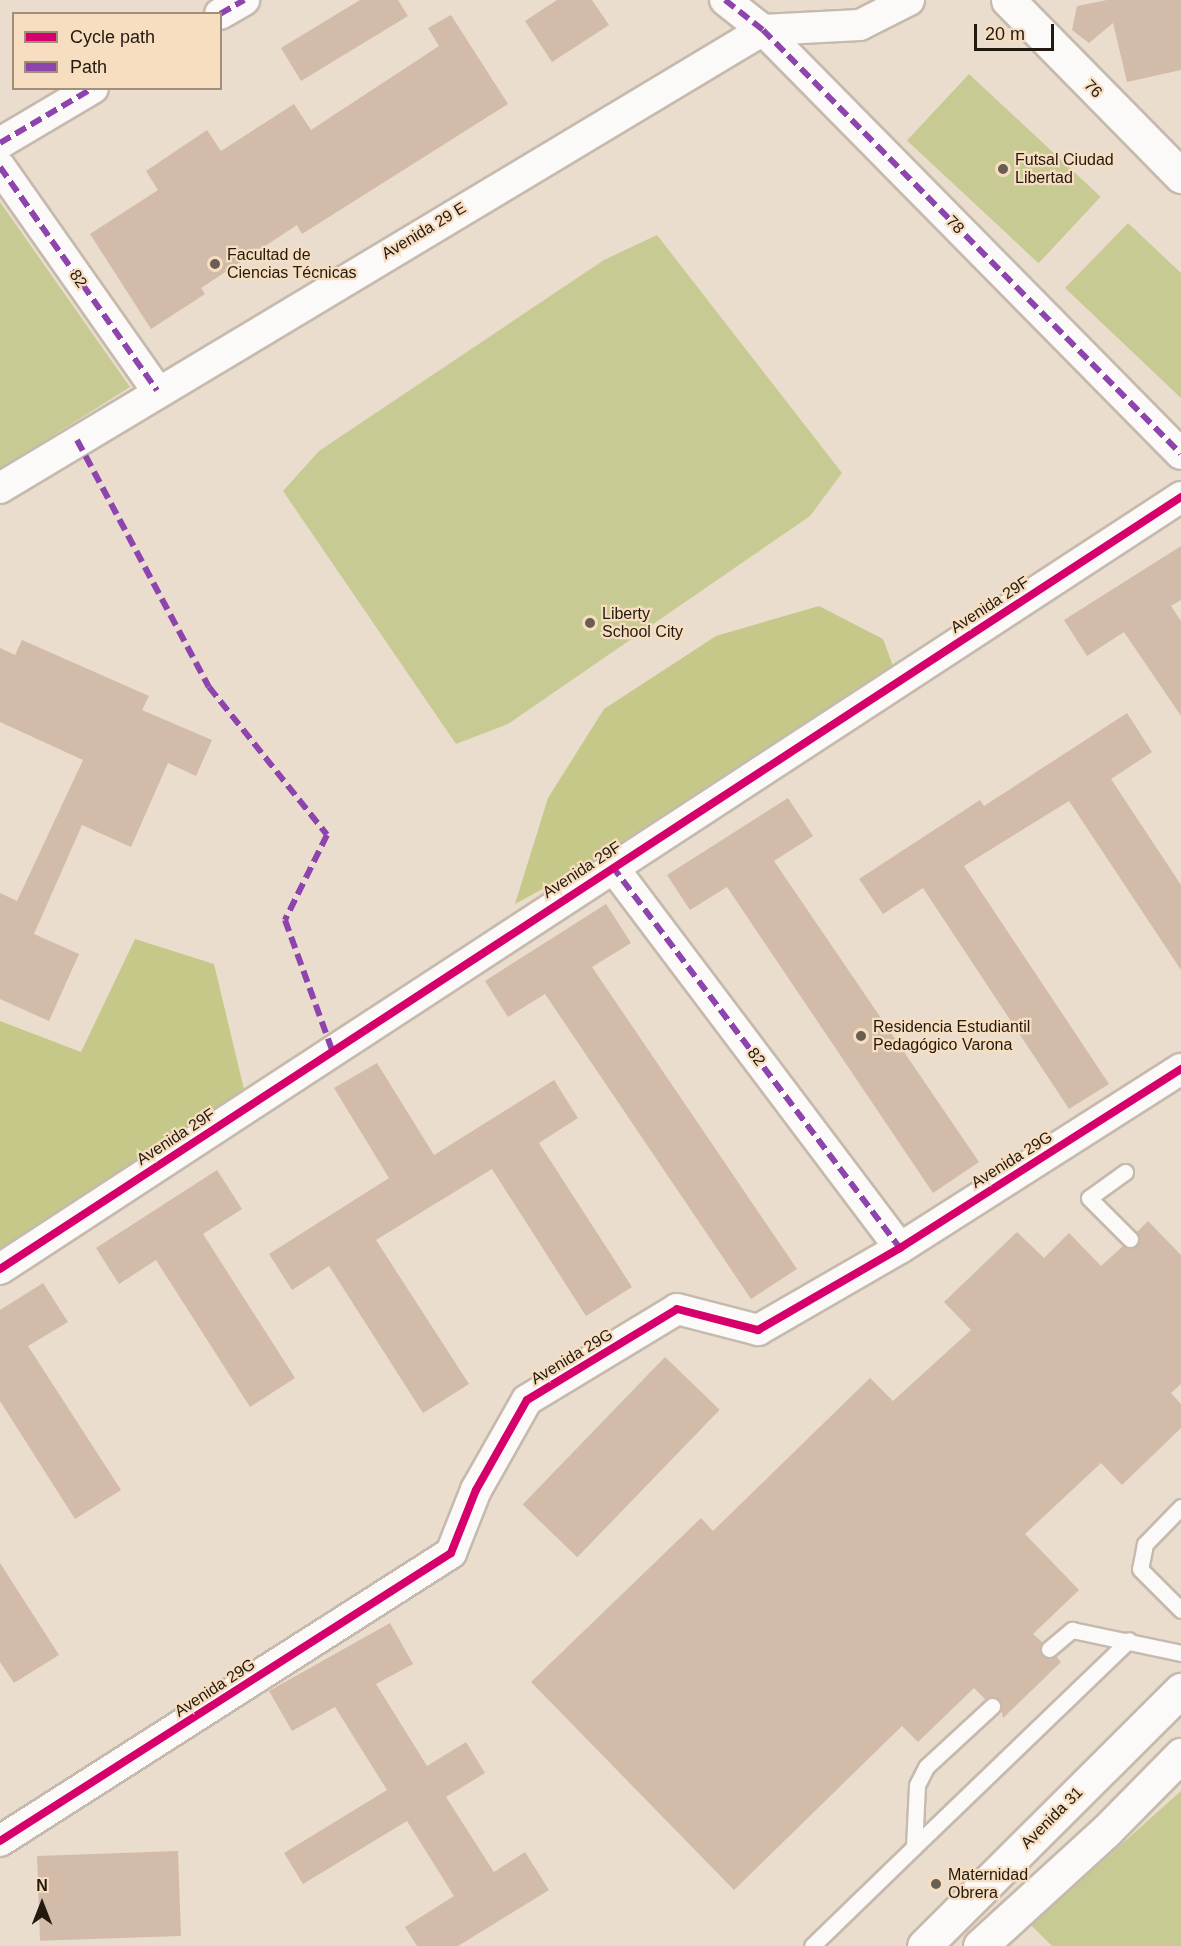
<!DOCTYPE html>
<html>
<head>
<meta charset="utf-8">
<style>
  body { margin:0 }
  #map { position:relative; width:1181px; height:1946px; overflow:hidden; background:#eaddcd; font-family:Arial,sans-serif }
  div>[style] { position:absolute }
  .green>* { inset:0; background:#c8ca93; transform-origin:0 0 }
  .forest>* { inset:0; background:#c6c889 }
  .building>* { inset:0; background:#d2bba9; transform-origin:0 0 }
  .roads { filter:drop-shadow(2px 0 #c5baad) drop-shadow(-2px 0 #c5baad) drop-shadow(0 2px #c5baad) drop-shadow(0 -2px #c5baad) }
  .service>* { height:15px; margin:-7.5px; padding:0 7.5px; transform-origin:7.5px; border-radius:7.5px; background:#fcfaf8 }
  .minor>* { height:30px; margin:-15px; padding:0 15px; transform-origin:15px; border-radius:15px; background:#fcfaf8 }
  .tertiary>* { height:33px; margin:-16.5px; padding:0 16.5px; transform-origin:16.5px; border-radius:16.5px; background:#fcfaf8 }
  .primary>* { height:33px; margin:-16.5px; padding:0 16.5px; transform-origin:16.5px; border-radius:16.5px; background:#fcfaf8 }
  .quiet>* { height:6px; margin-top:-3px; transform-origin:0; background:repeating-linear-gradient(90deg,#8e44ad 0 12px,transparent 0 18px) }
  .cycleway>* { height:8px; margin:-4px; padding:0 4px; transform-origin:4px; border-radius:4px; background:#d6006c }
  .dots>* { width:16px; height:16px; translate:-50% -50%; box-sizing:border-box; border:3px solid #f7dec0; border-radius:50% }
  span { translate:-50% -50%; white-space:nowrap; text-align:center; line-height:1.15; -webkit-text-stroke:4.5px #f7dec0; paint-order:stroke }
  .street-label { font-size:16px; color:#22190f }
  .poi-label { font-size:16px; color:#22190f }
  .left { translate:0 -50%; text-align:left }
  .legend { position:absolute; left:12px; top:12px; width:210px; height:78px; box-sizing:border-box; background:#f7dec0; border:2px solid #a28f79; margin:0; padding:8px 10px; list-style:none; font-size:18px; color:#22190f }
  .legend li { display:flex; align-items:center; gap:12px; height:30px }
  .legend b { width:30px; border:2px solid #a28f79 }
  .north { position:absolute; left:12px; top:1874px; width:60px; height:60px; -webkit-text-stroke:4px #f7dec0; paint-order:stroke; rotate:0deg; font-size:16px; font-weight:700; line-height:24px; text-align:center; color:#22190f }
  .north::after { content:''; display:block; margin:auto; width:21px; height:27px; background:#22190f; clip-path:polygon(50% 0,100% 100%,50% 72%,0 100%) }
  .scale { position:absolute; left:974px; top:24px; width:80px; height:27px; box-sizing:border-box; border:3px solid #22190f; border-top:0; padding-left:8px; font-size:18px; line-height:21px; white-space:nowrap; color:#22190f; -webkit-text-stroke:4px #f7dec0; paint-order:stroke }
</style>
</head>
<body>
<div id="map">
  <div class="green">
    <i style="left:969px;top:74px;width:180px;height:91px;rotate:43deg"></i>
    <i style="clip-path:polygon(0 202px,130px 387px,0 469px)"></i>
    <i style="clip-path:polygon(1128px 223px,1181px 273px,1181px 398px,1065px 288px)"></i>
    <i style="clip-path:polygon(657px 235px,842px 473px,810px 516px,508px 724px,456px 744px,283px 491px,319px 451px,604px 260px)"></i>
    <i style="clip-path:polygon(1181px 1791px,1181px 1946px,1052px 1946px,1031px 1925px)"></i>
  </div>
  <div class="forest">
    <i style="clip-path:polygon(819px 606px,883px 639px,893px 666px,608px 853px,515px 904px,548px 798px,604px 709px,716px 636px)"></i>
    <i style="clip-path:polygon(135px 939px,214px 964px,248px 1106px,0 1269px,0 1021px,81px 1052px)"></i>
  </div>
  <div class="building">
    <i style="clip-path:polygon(360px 0,398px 0,408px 16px,301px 81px,281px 48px)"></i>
    <i style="clip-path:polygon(557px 0,592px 0,609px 25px,552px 62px,525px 21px)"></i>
    <i style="clip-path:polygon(1107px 0,1181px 0,1181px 70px,1127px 82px,1113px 23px,1089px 43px,1072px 30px,1077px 6px)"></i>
    <i style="clip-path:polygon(451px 15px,508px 104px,302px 234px,297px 225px,201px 288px,205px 294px,151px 329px,90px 234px,158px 190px,146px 171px,207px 130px,221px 151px,294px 104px,311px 130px,439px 46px,428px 28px)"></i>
    <i style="clip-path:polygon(1181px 546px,1181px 600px,1171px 606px,1181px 621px,1181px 716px,1124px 632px,1087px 656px,1064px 620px)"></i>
    <i style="clip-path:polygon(22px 640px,149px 696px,142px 710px,212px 740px,196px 776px,168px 763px,131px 847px,82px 825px,34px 934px,79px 954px,49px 1021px,0 999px,0 893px,17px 901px,83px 760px,0 722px,0 648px,15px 655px)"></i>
    <i style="clip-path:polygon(1127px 713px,1152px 752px,1111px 779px,1181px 885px,1181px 970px,1069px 801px,964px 866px,1109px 1084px,1069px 1109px,923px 888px,883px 914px,859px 879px,980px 800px,984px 806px)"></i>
    <i style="clip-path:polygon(788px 798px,813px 836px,774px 861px,979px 1162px,933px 1193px,727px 887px,690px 910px,667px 875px)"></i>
    <i style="clip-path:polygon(606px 904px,631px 943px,592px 967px,797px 1269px,751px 1299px,545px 994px,508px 1017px,485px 981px)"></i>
    <i style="clip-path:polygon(377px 1063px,434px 1155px,554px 1080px,578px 1118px,539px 1143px,632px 1287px,586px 1316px,492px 1169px,376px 1240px,469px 1384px,423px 1413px,329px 1266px,292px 1290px,269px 1254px,389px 1178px,334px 1088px)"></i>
    <i style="clip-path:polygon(217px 1170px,242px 1209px,203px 1234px,295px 1378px,250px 1407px,156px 1260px,119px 1284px,96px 1248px)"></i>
    <i style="clip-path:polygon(1148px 1221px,1181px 1255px,1181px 1384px,1171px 1393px,1181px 1404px,1181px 1428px,1122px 1485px,1101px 1463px,1025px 1534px,1079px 1590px,1033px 1634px,1042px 1642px,1042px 1656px,1056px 1656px,1061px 1662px,1003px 1718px,999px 1699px,985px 1699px,974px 1688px,918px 1742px,902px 1726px,734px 1890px,531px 1682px,701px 1518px,713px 1531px,870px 1378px,893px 1401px,971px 1330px,944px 1302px,1017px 1232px,1044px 1258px,1069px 1233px,1101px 1266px,1123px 1246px,1136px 1246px,1137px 1232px)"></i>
    <i style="clip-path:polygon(43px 1283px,68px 1322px,28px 1346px,121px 1490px,75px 1519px,0 1401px,0 1310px)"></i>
    <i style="left:665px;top:1357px;width:76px;height:205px;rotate:44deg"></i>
    <i style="clip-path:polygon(0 1563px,59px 1655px,14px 1683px,0 1662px)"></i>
    <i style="clip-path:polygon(390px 1623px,413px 1664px,376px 1684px,427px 1766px,466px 1742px,485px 1773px,446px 1797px,494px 1872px,525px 1852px,549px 1890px,458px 1946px,417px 1946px,405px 1927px,454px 1896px,407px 1821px,303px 1884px,284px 1853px,387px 1790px,335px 1707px,292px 1731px,269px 1691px)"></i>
    <i style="left:178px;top:1851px;width:85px;height:141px;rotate:88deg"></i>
  </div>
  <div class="roads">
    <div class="service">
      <i style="left:1125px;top:1172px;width:44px;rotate:144.2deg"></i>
      <i style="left:1089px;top:1198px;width:58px;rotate:45deg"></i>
      <i style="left:1181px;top:1507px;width:52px;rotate:134.2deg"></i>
      <i style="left:1145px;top:1544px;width:25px;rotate:101deg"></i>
      <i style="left:1140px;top:1569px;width:58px;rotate:45deg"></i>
      <i style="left:1049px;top:1649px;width:30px;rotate:-40deg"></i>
      <i style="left:1072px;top:1630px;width:111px;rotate:11.9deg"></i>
      <i style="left:914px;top:1847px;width:298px;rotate:-43.9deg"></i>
      <i style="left:812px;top:1946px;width:142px;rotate:-44.1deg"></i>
      <i style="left:914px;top:1847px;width:62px;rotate:-87.2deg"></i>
      <i style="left:917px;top:1785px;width:20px;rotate:-63deg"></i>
      <i style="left:926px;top:1767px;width:90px;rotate:-42.7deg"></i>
    </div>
    <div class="minor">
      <i style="left:725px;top:0;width:48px;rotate:38.3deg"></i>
      <i style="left:763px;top:30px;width:595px;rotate:45.41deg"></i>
      <i style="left:220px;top:14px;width:28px;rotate:-30deg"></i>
      <i style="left:0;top:143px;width:108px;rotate:-30.6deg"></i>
      <i style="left:0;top:167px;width:273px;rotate:54.9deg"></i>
      <i style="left:0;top:488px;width:890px;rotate:-30.97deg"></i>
      <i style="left:763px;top:30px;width:97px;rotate:-3deg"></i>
      <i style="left:860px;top:25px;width:55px;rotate:-27deg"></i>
      <i style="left:612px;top:866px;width:478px;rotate:53deg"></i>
      <i style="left:0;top:1269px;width:1411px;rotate:-33.17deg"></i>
      <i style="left:0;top:1841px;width:535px;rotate:-32.56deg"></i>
      <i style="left:451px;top:1553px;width:68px;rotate:-68.4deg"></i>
      <i style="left:476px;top:1490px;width:103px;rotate:-60.5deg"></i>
      <i style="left:527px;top:1400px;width:175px;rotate:-31.2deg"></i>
      <i style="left:677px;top:1309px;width:84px;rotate:14.5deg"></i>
      <i style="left:758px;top:1330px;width:164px;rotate:-30deg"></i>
      <i style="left:900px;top:1248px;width:333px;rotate:-32.5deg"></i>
    </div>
    <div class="tertiary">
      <i style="left:1008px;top:0;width:247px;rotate:45.5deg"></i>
    </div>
    <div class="primary">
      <i style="left:924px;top:1946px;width:363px;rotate:-44.9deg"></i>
      <i style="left:980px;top:1946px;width:171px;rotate:-42.4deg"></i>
      <i style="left:1106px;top:1831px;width:107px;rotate:-45.4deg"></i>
    </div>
  </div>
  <div class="quiet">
    <i style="left:725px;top:0;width:48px;rotate:38.3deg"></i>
    <i style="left:763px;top:30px;width:595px;rotate:45.41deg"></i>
    <i style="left:220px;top:14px;width:28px;rotate:-30deg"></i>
    <i style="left:0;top:143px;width:108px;rotate:-30.6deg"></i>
    <i style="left:0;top:167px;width:273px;rotate:54.9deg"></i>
    <i style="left:77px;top:440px;width:280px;rotate:61.9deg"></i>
    <i style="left:209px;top:687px;width:189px;rotate:51.4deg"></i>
    <i style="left:327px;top:835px;width:95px;rotate:116.3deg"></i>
    <i style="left:285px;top:920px;width:138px;rotate:70.1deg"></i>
    <i style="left:612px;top:866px;width:478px;rotate:53deg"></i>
  </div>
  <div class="cycleway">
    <i style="left:0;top:1269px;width:1411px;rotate:-33.17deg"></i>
    <i style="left:0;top:1841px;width:535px;rotate:-32.56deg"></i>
    <i style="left:451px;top:1553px;width:68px;rotate:-68.4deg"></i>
    <i style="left:476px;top:1490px;width:103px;rotate:-60.5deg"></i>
    <i style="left:527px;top:1400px;width:175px;rotate:-31.2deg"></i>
    <i style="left:677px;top:1309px;width:84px;rotate:14.5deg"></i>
    <i style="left:758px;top:1330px;width:164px;rotate:-30deg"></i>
    <i style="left:900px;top:1248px;width:333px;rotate:-32.5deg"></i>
  </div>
  <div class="dots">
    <i style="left:1003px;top:169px;background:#685e52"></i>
    <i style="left:215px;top:264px;background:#685e52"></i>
    <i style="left:590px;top:623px;background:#685e52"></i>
    <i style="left:861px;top:1036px;background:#685e52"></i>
    <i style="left:936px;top:1884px;background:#685e52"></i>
  </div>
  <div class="street-label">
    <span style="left:1093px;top:89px;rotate:46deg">76</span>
    <span style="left:955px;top:225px;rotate:45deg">78</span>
    <span style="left:424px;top:231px;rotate:-31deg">Avenida 29 E</span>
    <span style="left:78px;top:279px;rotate:55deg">82</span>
    <span style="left:990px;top:605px;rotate:-33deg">Avenida 29F</span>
    <span style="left:582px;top:870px;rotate:-33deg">Avenida 29F</span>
    <span style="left:756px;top:1057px;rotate:53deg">82</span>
    <span style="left:176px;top:1137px;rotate:-33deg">Avenida 29F</span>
    <span style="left:1012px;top:1160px;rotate:-32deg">Avenida 29G</span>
    <span style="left:572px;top:1357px;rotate:-31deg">Avenida 29G</span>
    <span style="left:215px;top:1688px;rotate:-33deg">Avenida 29G</span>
    <span style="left:1052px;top:1818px;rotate:-45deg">Avenida 31</span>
  </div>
  <div class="poi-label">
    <span class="left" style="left:1015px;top:169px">Futsal Ciudad<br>Libertad</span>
    <span class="left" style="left:227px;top:264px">Facultad de<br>Ciencias Técnicas</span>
    <span class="left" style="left:602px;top:623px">Liberty<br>School City</span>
    <span class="left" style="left:873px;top:1036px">Residencia Estudiantil<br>Pedagógico Varona</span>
    <span class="left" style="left:948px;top:1884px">Maternidad<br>Obrera</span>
  </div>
  <ul class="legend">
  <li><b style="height:8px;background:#d6006c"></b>Cycle path</li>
  <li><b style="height:8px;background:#8e44ad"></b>Path</li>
  </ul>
  <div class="north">N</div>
  <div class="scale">20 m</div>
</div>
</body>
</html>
